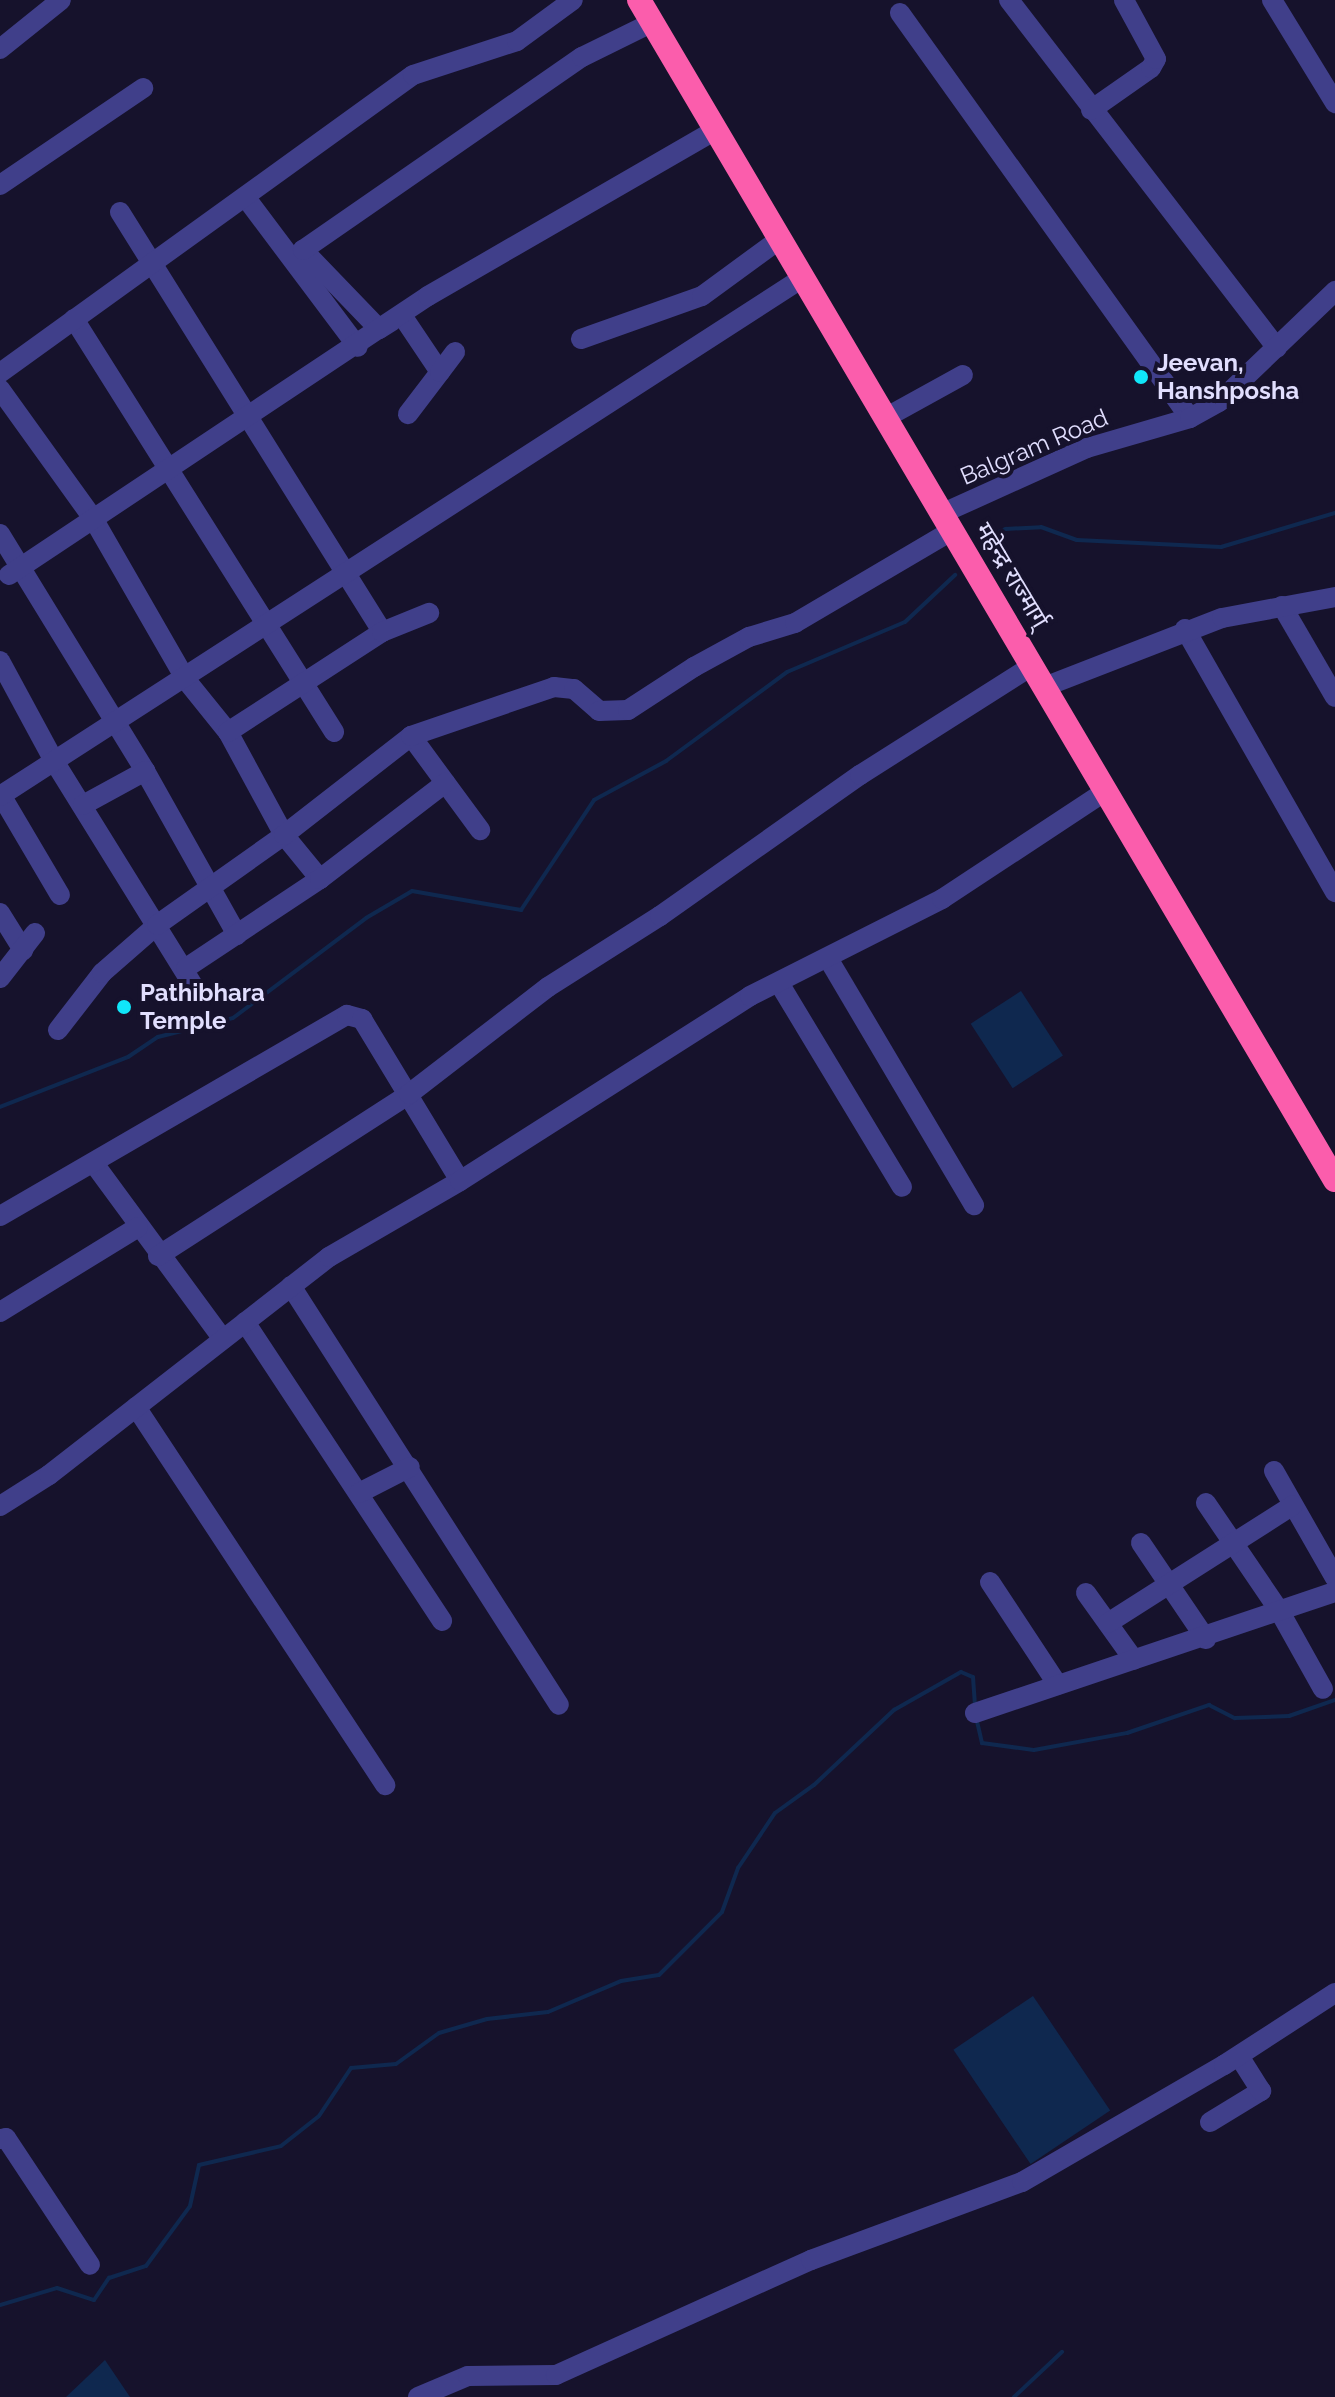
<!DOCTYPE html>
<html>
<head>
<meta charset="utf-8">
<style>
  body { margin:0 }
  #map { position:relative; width:1335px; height:2397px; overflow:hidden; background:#16122c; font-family:Raleway,"Noto Sans Devanagari",sans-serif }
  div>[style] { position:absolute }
  .water>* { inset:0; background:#0f284f; transform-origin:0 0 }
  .stream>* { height:4px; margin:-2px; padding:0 2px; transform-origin:2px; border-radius:2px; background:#0f284f }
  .minor>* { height:20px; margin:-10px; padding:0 10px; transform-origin:10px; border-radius:10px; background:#403f8a }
  .highway>* { height:24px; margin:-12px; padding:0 12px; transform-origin:12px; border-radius:12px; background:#fb5dac }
  .dots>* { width:22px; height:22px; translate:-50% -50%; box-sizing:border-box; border:4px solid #16122c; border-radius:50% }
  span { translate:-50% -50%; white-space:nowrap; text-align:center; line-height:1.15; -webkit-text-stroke:8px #16122c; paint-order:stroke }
  .poi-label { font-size:24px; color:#e1defe; font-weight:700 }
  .left { translate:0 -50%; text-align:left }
  .street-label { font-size:24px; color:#e1defe }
</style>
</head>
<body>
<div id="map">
  <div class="water">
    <i style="left:1021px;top:991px;width:77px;height:60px;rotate:57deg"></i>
    <i style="left:1033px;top:1996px;width:138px;height:96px;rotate:56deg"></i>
    <i style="clip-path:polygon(105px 2360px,130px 2397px,66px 2397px)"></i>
  </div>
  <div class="stream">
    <i style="left:982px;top:539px;width:26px;rotate:-23deg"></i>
    <i style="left:1006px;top:529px;width:35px;rotate:-3deg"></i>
    <i style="left:1041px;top:527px;width:38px;rotate:20deg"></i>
    <i style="left:1077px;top:540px;width:144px;rotate:2.8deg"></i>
    <i style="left:1221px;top:547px;width:119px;rotate:-16.6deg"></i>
    <i style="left:0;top:1107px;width:137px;rotate:-21.3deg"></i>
    <i style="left:128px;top:1057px;width:36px;rotate:-34deg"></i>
    <i style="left:158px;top:1037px;width:77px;rotate:-14.2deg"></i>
    <i style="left:233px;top:1018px;width:166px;rotate:-36.9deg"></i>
    <i style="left:366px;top:918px;width:53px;rotate:-30.4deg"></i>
    <i style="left:412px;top:891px;width:111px;rotate:9.9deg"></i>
    <i style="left:521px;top:910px;width:132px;rotate:-56.4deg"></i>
    <i style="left:594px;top:800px;width:82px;rotate:-28.4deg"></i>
    <i style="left:666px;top:761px;width:150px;rotate:-36.3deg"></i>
    <i style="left:787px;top:672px;width:128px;rotate:-23deg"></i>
    <i style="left:905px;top:622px;width:69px;rotate:-43.2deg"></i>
    <i style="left:976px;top:1717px;width:27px;rotate:77deg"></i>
    <i style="left:982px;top:1743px;width:52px;rotate:7.7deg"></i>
    <i style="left:1034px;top:1750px;width:95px;rotate:-10.4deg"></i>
    <i style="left:1127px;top:1733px;width:87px;rotate:-18.9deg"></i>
    <i style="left:1209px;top:1705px;width:29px;rotate:27deg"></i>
    <i style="left:1235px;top:1718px;width:54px;rotate:-2.1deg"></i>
    <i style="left:1289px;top:1716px;width:49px;rotate:-19.2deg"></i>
    <i style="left:0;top:2305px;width:59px;rotate:-16.6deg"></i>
    <i style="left:57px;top:2288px;width:39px;rotate:18deg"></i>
    <i style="left:94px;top:2300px;width:27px;rotate:-56deg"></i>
    <i style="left:109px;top:2278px;width:39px;rotate:-18deg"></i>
    <i style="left:146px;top:2266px;width:74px;rotate:-53.7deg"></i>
    <i style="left:190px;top:2206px;width:42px;rotate:-77.6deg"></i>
    <i style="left:199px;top:2165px;width:84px;rotate:-13deg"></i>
    <i style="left:281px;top:2146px;width:48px;rotate:-38.3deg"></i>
    <i style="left:319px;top:2116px;width:58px;rotate:-56.3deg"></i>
    <i style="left:351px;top:2068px;width:45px;rotate:-5.1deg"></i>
    <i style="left:396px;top:2064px;width:53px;rotate:-35.8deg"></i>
    <i style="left:439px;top:2033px;width:50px;rotate:-16.3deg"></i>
    <i style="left:487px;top:2019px;width:61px;rotate:-6.5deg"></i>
    <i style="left:548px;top:2012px;width:79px;rotate:-23deg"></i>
    <i style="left:621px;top:1981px;width:38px;rotate:-9deg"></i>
    <i style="left:659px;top:1975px;width:89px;rotate:-45deg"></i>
    <i style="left:722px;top:1912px;width:47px;rotate:-70deg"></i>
    <i style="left:738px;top:1868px;width:66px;rotate:-56.1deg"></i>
    <i style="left:775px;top:1813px;width:48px;rotate:-35.7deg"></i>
    <i style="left:814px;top:1785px;width:110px;rotate:-43.2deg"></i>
    <i style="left:894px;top:1710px;width:77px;rotate:-29.6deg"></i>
    <i style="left:961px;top:1672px;width:13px;rotate:23deg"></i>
    <i style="left:973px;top:1677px;width:27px;rotate:86deg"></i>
    <i style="left:1014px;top:2397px;width:66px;rotate:-43.2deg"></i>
  </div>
  <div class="minor">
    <i style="left:1009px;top:0;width:439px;rotate:52.4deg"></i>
    <i style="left:1272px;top:0;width:121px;rotate:58.5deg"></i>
    <i style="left:900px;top:13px;width:498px;rotate:54.4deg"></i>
    <i style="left:0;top:49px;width:78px;rotate:-38.8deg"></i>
    <i style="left:1091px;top:110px;width:73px;rotate:-35deg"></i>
    <i style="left:1151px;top:68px;width:10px;rotate:-61deg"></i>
    <i style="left:1156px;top:59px;width:67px;rotate:-118.5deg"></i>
    <i style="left:0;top:185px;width:173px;rotate:-34.1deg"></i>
    <i style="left:246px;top:198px;width:186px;rotate:53.1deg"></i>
    <i style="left:120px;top:212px;width:495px;rotate:58deg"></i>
    <i style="left:403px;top:317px;width:66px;rotate:56.1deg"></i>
    <i style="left:440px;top:372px;width:53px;rotate:127.3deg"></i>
    <i style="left:74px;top:319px;width:488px;rotate:57.8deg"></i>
    <i style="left:392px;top:321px;width:15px;rotate:148deg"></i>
    <i style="left:379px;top:329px;width:110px;rotate:-133.9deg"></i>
    <i style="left:303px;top:250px;width:339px;rotate:-34.7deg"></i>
    <i style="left:582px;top:57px;width:79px;rotate:-26.2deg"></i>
    <i style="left:581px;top:339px;width:128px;rotate:-19.6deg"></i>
    <i style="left:702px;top:296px;width:97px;rotate:-36.2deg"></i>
    <i style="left:440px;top:372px;width:25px;rotate:-53deg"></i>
    <i style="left:0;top:373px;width:509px;rotate:-35.81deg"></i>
    <i style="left:413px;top:75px;width:109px;rotate:-18.1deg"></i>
    <i style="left:517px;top:41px;width:69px;rotate:-36.2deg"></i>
    <i style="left:0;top:389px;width:161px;rotate:54.3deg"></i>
    <i style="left:94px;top:520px;width:185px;rotate:60.1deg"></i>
    <i style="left:186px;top:680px;width:67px;rotate:51.1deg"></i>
    <i style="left:228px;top:732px;width:117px;rotate:61.5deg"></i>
    <i style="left:284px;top:835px;width:57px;rotate:50.7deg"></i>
    <i style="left:885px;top:418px;width:89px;rotate:-28.9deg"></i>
    <i style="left:943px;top:513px;width:158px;rotate:-24.3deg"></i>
    <i style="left:1087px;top:448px;width:107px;rotate:-16.2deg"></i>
    <i style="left:1190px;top:418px;width:33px;rotate:-29deg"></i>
    <i style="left:1219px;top:402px;width:161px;rotate:-43.7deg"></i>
    <i style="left:0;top:534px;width:278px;rotate:58.5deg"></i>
    <i style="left:145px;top:771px;width:188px;rotate:60.7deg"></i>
    <i style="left:9px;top:575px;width:503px;rotate:-33.66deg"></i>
    <i style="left:428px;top:296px;width:332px;rotate:-30deg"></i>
    <i style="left:1282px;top:606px;width:105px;rotate:59.8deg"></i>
    <i style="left:1185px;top:629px;width:303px;rotate:60.3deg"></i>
    <i style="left:0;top:661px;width:114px;rotate:61.6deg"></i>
    <i style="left:54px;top:761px;width:262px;rotate:58.2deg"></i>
    <i style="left:1044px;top:687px;width:191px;rotate:-21.2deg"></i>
    <i style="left:1222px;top:618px;width:115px;rotate:-10.5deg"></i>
    <i style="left:228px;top:732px;width:184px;rotate:-33deg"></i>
    <i style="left:382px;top:632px;width:51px;rotate:-22deg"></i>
    <i style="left:411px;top:736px;width:117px;rotate:53.7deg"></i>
    <i style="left:1px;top:795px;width:116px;rotate:59.5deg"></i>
    <i style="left:0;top:796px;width:953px;rotate:-32.84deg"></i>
    <i style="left:83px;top:805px;width:71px;rotate:-28.7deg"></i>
    <i style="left:0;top:913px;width:44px;rotate:58.1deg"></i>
    <i style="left:829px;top:960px;width:285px;rotate:59.4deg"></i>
    <i style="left:186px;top:968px;width:161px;rotate:-33.6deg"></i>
    <i style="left:320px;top:879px;width:158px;rotate:-37.5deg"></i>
    <i style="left:0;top:978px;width:57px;rotate:-52.1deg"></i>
    <i style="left:779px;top:983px;width:238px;rotate:58.9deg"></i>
    <i style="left:58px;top:1030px;width:72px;rotate:-52.3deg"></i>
    <i style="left:102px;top:973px;width:73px;rotate:-41.1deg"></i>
    <i style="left:157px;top:925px;width:156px;rotate:-35.3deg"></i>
    <i style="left:284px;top:835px;width:161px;rotate:-37.9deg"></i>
    <i style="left:411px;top:736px;width:151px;rotate:-18.9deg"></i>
    <i style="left:554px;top:687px;width:20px;rotate:6deg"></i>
    <i style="left:574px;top:689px;width:33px;rotate:41deg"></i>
    <i style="left:599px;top:711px;width:29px;rotate:-2deg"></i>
    <i style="left:628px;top:710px;width:79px;rotate:-33.1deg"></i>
    <i style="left:694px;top:667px;width:63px;rotate:-28.6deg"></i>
    <i style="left:749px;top:637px;width:48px;rotate:-16.9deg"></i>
    <i style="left:795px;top:623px;width:183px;rotate:-30.5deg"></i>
    <i style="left:95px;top:1165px;width:216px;rotate:53.7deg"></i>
    <i style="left:0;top:1216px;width:401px;rotate:-30.1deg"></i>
    <i style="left:347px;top:1015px;width:16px;rotate:15deg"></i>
    <i style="left:362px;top:1019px;width:189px;rotate:58.8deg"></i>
    <i style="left:158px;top:1256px;width:299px;rotate:-32.8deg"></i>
    <i style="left:409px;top:1094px;width:175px;rotate:-37.6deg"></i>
    <i style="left:548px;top:987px;width:133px;rotate:-32.4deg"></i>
    <i style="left:660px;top:916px;width:245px;rotate:-35.2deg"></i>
    <i style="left:860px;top:775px;width:205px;rotate:-32.4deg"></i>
    <i style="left:291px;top:1286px;width:497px;rotate:57.4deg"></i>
    <i style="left:0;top:1312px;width:162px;rotate:-31.6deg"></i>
    <i style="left:245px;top:1322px;width:358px;rotate:56.6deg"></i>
    <i style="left:136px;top:1407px;width:453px;rotate:56.6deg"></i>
    <i style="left:1274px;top:1471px;width:123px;rotate:60.3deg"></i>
    <i style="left:359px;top:1493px;width:57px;rotate:-27deg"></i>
    <i style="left:1206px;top:1503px;width:132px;rotate:55.8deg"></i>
    <i style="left:1280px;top:1612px;width:88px;rotate:60.8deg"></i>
    <i style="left:0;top:1506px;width:58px;rotate:-32.3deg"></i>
    <i style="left:49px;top:1475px;width:355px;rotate:-37.9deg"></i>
    <i style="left:329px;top:1257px;width:151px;rotate:-30.1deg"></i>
    <i style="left:460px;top:1181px;width:344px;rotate:-32.5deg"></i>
    <i style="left:750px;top:996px;width:215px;rotate:-26.8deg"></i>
    <i style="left:942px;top:899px;width:193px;rotate:-33.4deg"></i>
    <i style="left:1141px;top:1543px;width:116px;rotate:55.9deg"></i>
    <i style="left:990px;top:1582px;width:123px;rotate:56.6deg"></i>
    <i style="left:1086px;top:1593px;width:82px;rotate:54.4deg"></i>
    <i style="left:1108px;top:1623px;width:219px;rotate:-32.5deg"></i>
    <i style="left:975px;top:1713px;width:380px;rotate:-18.6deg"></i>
    <i style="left:1210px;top:2122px;width:60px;rotate:-31.3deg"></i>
    <i style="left:1261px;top:2091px;width:41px;rotate:-122.2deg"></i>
    <i style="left:0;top:2139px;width:6px;rotate:-9deg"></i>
    <i style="left:6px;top:2138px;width:152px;rotate:56.5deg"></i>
    <i style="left:418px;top:2397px;width:54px;rotate:-22.8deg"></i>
    <i style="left:468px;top:2376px;width:88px;rotate:-0.7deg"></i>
    <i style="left:556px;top:2375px;width:280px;rotate:-24.3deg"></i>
    <i style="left:811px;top:2260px;width:225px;rotate:-20.3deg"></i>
    <i style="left:1022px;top:2182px;width:233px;rotate:-30.1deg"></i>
    <i style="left:1224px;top:2065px;width:132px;rotate:-33deg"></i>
  </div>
  <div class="highway">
    <i style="left:639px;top:0;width:1370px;rotate:59.47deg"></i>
  </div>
  <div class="dots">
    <i style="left:1141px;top:377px;background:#10e6f9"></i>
    <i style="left:124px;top:1007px;background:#10e6f9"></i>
  </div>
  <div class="poi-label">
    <span class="left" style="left:1157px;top:377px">Jeevan,<br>Hanshposha</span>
    <span class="left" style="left:140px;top:1007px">Pathibhara<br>Temple</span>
  </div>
  <div class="street-label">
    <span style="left:1034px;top:447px;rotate:-23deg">Balgram Road</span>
    <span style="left:1012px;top:575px;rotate:59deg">महेन्द्र राज्मार्ग्</span>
  </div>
</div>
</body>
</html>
